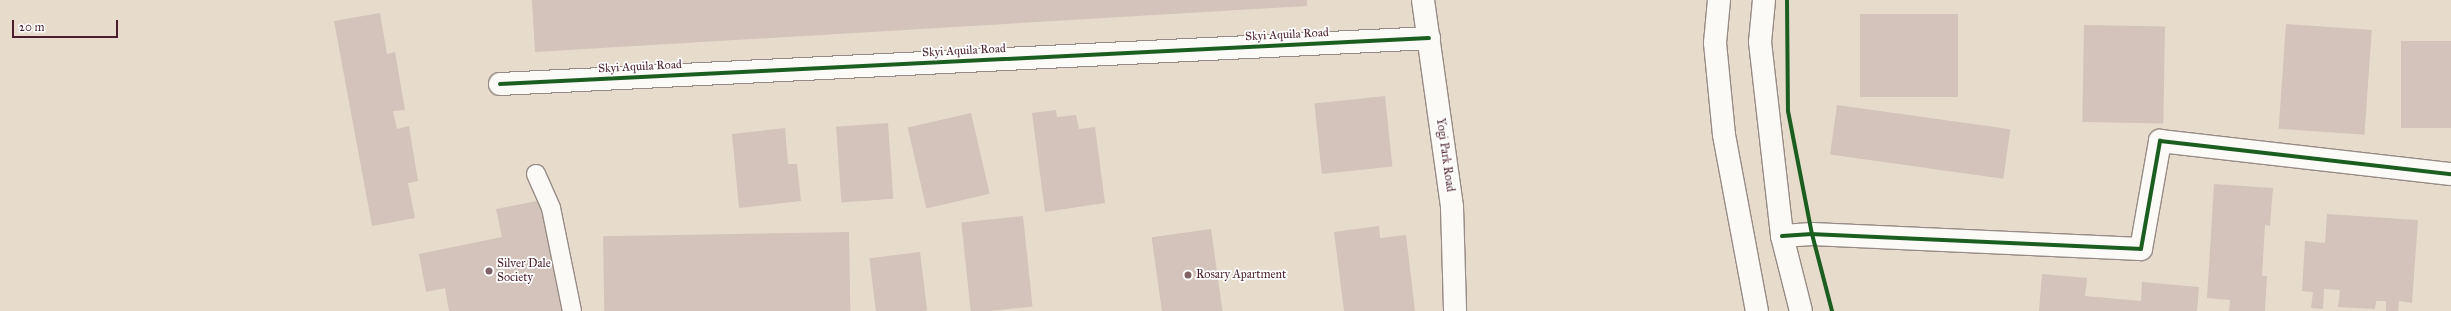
<!DOCTYPE html>
<html>
<head>
<meta charset="utf-8">
<style>
  body { margin:0 }
  #map { position:relative; width:2451px; height:311px; overflow:hidden; background:#e7dccc; font-family:"IM FELL Great Primer",serif }
  div>[style] { position:absolute }
  .building>* { inset:0; background:#d3c3ba; transform-origin:0 0 }
  .roads { filter:drop-shadow(1px 0 #978b85) drop-shadow(-1px 0 #978b85) drop-shadow(0 1px #978b85) drop-shadow(0 -1px #978b85) }
  .service>* { height:18px; margin:-9px; padding:0 9px; transform-origin:9px; border-radius:9px; background:#fbfaf7 }
  .minor>* { height:22px; margin:-11px; padding:0 11px; transform-origin:11px; border-radius:11px; background:#fbfaf7 }
  .tertiary>* { height:22px; margin:-11px; padding:0 11px; transform-origin:11px; border-radius:11px; background:#fbfaf7 }
  .cycleway>* { height:4px; margin:-2px; padding:0 2px; transform-origin:2px; border-radius:2px; background:#1b5e20 }
  .dots>* { width:11px; height:11px; translate:-50% -50%; box-sizing:border-box; border:2px solid #fff; border-radius:50% }
  span { translate:-50% -50%; white-space:nowrap; text-align:center; line-height:1.15; -webkit-text-stroke:3.5px #fff; paint-order:stroke }
  .street-label { font-size:12px; color:#4a1f2b }
  .poi-label { font-size:12px; color:#4a1f2b }
  .left { translate:0 -50%; text-align:left }
  .scale { position:absolute; left:12px; top:20px; width:106px; height:18px; box-sizing:border-box; border:2px solid #4a1f2b; border-top:0; padding-left:5px; font-size:12px; line-height:14px; white-space:nowrap; color:#4a1f2b; -webkit-text-stroke:3px #fff; paint-order:stroke }
</style>
</head>
<body>
<div id="map">
  <div class="building">
    <i style="clip-path:polygon(532px 0,1307px 0,1307px 6px,535px 52px)"></i>
    <i style="clip-path:polygon(380px 13px,387px 54px,395px 52px,405px 110px,393px 111px,397px 129px,409px 126px,418px 181px,408px 183px,415px 218px,372px 226px,334px 21px)"></i>
    <i style="left:1860px;top:14px;width:98px;height:83px"></i>
    <i style="left:2286px;top:24px;width:86px;height:105px;rotate:4deg"></i>
    <i style="left:2084px;top:25px;width:81px;height:97px;rotate:1deg"></i>
    <i style="left:2401px;top:41px;width:50px;height:87px"></i>
    <i style="left:1385px;top:96px;width:71px;height:71px;rotate:84deg"></i>
    <i style="left:1837px;top:105px;width:175px;height:50px;rotate:8deg"></i>
    <i style="clip-path:polygon(1056px 110px,1057px 117px,1076px 115px,1079px 129px,1095px 127px,1105px 203px,1045px 212px,1032px 113px)"></i>
    <i style="left:971px;top:113px;width:83px;height:65px;rotate:77deg"></i>
    <i style="left:888px;top:123px;width:76px;height:52px;rotate:86deg"></i>
    <i style="clip-path:polygon(785px 128px,788px 164px,797px 164px,801px 201px,739px 208px,732px 134px)"></i>
    <i style="clip-path:polygon(2214px 184px,2273px 188px,2270px 226px,2265px 225px,2262px 276px,2267px 276px,2265px 311px,2229px 311px,2230px 300px,2207px 298px)"></i>
    <i style="clip-path:polygon(542px 200px,565px 311px,449px 311px,445px 288px,426px 292px,419px 254px,502px 237px,496px 209px)"></i>
    <i style="clip-path:polygon(2327px 214px,2418px 220px,2412px 303px,2399px 301px,2398px 311px,2386px 311px,2386px 301px,2376px 301px,2375px 309px,2338px 307px,2340px 290px,2324px 289px,2323px 309px,2311px 308px,2313px 292px,2302px 291px,2305px 241px,2325px 243px)"></i>
    <i style="left:1023px;top:216px;width:91px;height:62px;rotate:84deg"></i>
    <i style="clip-path:polygon(1379px 226px,1380px 238px,1406px 235px,1415px 311px,1344px 311px,1334px 232px)"></i>
    <i style="left:1211px;top:229px;width:83px;height:60px;rotate:82deg"></i>
    <i style="left:849px;top:232px;width:79px;height:246px;rotate:89deg"></i>
    <i style="left:920px;top:252px;width:59px;height:51px;rotate:83deg"></i>
    <i style="clip-path:polygon(2042px 274px,2087px 278px,2085px 296px,2141px 301px,2142px 282px,2199px 287px,2197px 311px,2039px 311px)"></i>
  </div>
  <div class="roads">
    <div class="service">
      <i style="left:536px;top:174px;width:37px;rotate:66deg"></i>
      <i style="left:551px;top:208px;width:105px;rotate:78.5deg"></i>
    </div>
    <div class="minor">
      <i style="left:1423px;top:0;width:209px;rotate:82deg"></i>
      <i style="left:1452px;top:207px;width:104px;rotate:88.3deg"></i>
      <i style="left:500px;top:84px;width:930px;rotate:-2.83deg"></i>
      <i style="left:1782px;top:236px;width:30px;rotate:-4deg"></i>
      <i style="left:1812px;top:234px;width:329px;rotate:2.6deg"></i>
      <i style="left:2141px;top:249px;width:110px;rotate:-80deg"></i>
      <i style="left:2160px;top:141px;width:293px;rotate:6.5deg"></i>
    </div>
    <div class="tertiary">
      <i style="left:1719px;top:0;width:43px;rotate:95.3deg"></i>
      <i style="left:1715px;top:43px;width:92px;rotate:84.4deg"></i>
      <i style="left:1724px;top:135px;width:179px;rotate:79.4deg"></i>
      <i style="left:1764px;top:0;width:42px;rotate:95.4deg"></i>
      <i style="left:1760px;top:42px;width:195px;rotate:83.5deg"></i>
      <i style="left:1782px;top:236px;width:77px;rotate:75.8deg"></i>
    </div>
  </div>
  <div class="cycleway">
    <i style="left:1787px;top:0;width:111px;rotate:89.5deg"></i>
    <i style="left:1788px;top:111px;width:125px;rotate:79deg"></i>
    <i style="left:1812px;top:234px;width:80px;rotate:75.4deg"></i>
    <i style="left:500px;top:84px;width:930px;rotate:-2.83deg"></i>
    <i style="left:1782px;top:236px;width:30px;rotate:-4deg"></i>
    <i style="left:1812px;top:234px;width:329px;rotate:2.6deg"></i>
    <i style="left:2141px;top:249px;width:110px;rotate:-80deg"></i>
    <i style="left:2160px;top:141px;width:293px;rotate:6.5deg"></i>
  </div>
  <div class="dots">
    <i style="left:489px;top:271px;background:#816163"></i>
    <i style="left:1188px;top:275px;background:#816163"></i>
  </div>
  <div class="street-label">
    <span style="left:1287px;top:35px;rotate:-3deg">Skyi Aquila Road</span>
    <span style="left:964px;top:51px;rotate:-3deg">Skyi Aquila Road</span>
    <span style="left:640px;top:67px;rotate:-3deg">Skyi Aquila Road</span>
    <span style="left:1445px;top:155px;rotate:82deg">Yogi Park Road</span>
  </div>
  <div class="poi-label">
    <span class="left" style="left:497px;top:271px">Silver Dale<br>Society</span>
    <span class="left" style="left:1196px;top:275px">Rosary Apartment</span>
  </div>
  <div class="scale">20 m</div>
</div>
</body>
</html>
